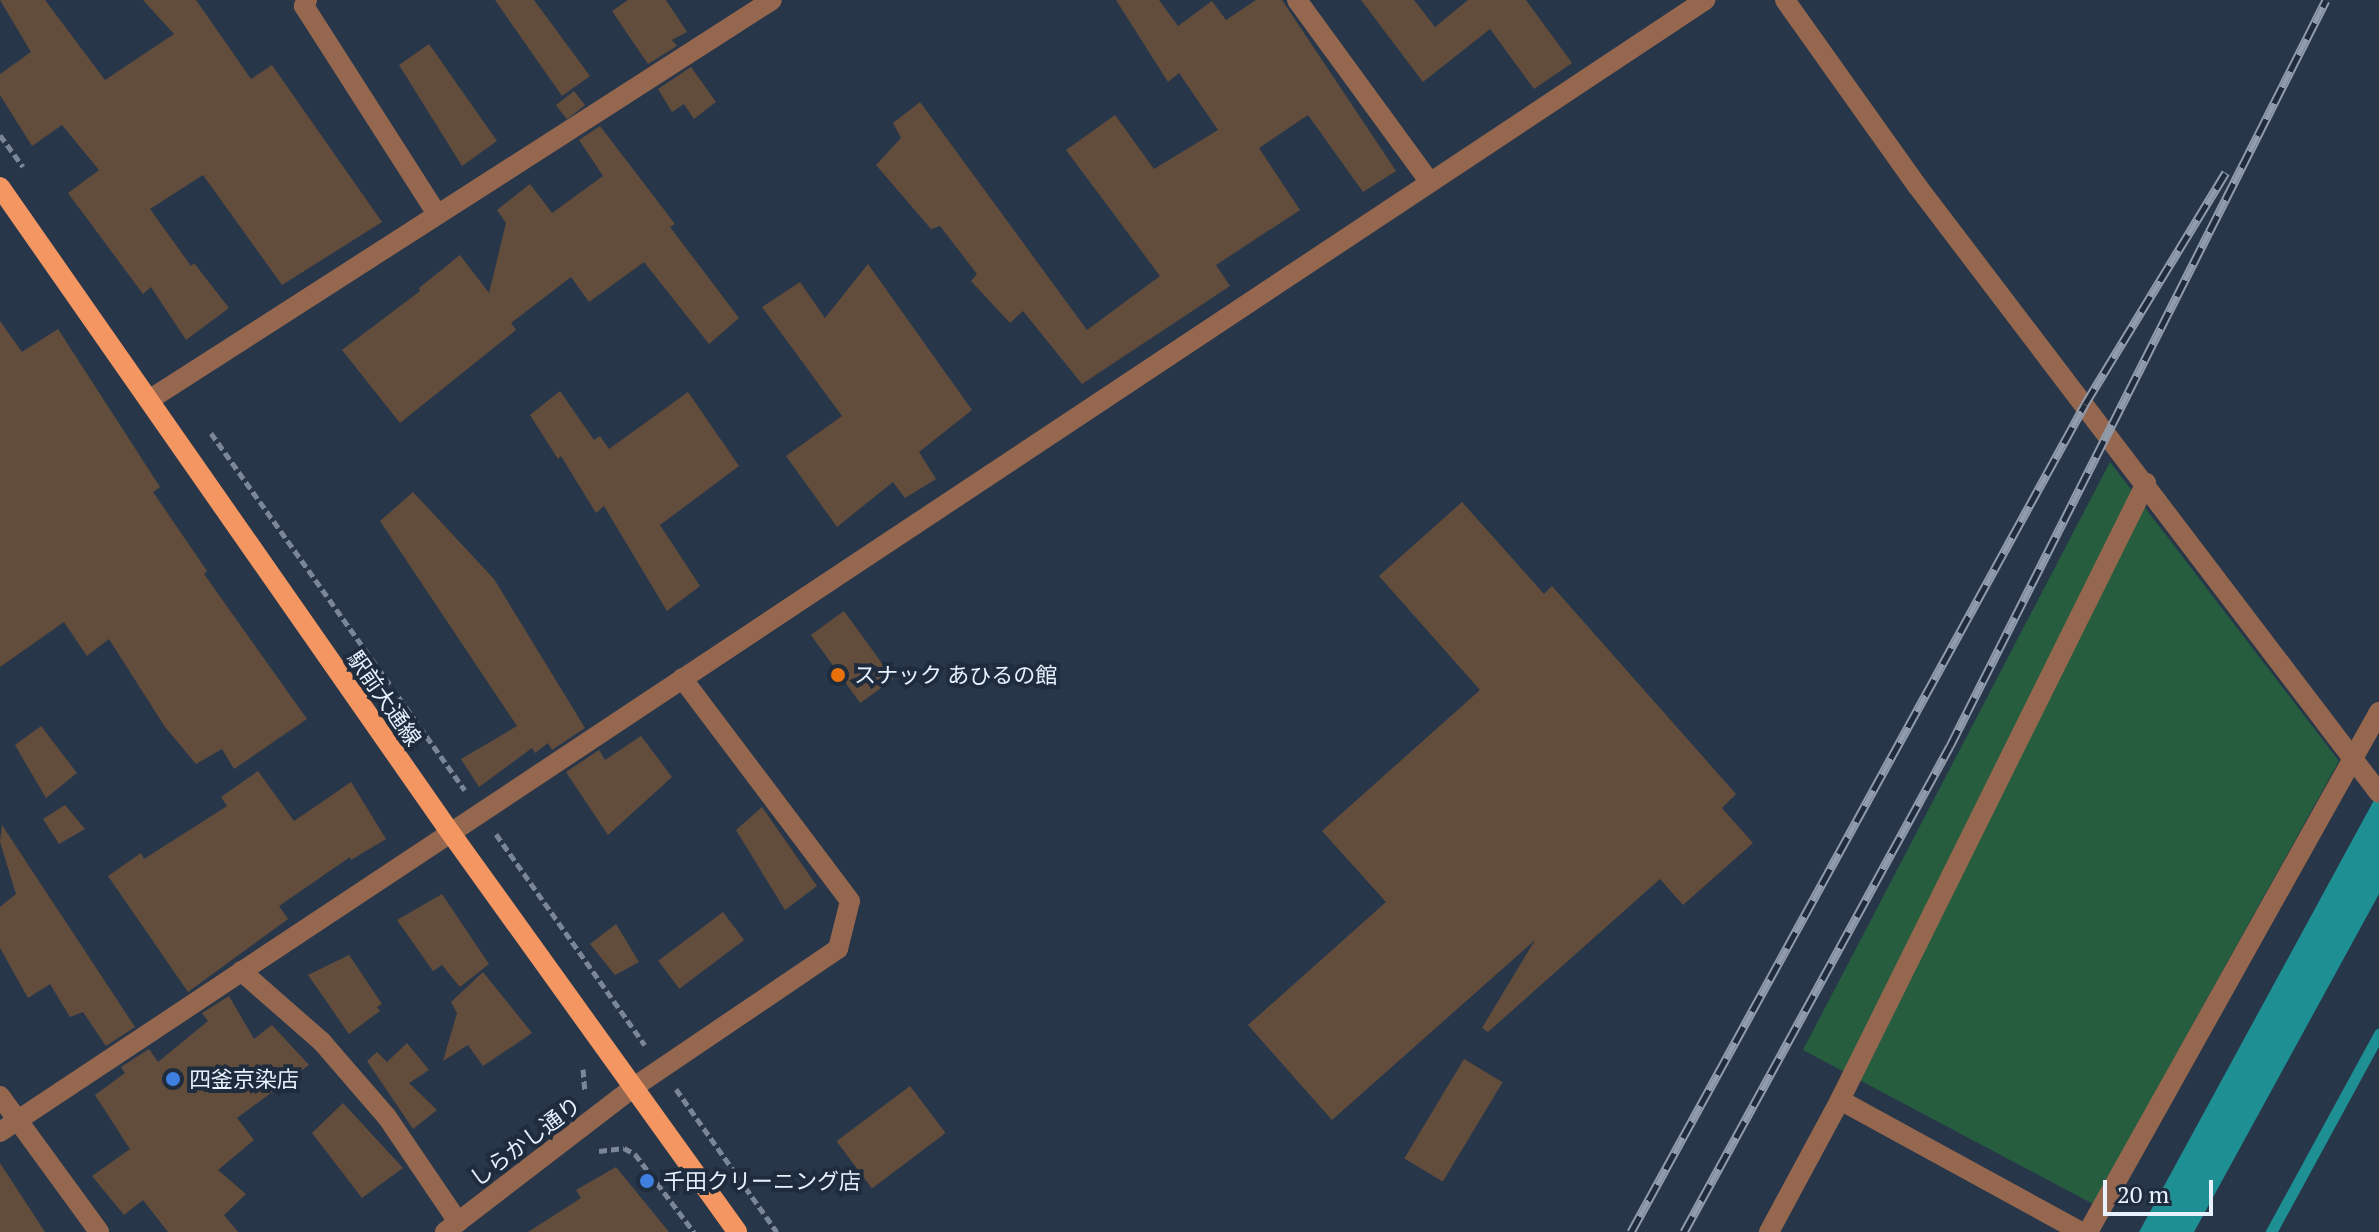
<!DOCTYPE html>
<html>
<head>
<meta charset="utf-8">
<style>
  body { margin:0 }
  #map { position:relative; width:2379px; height:1232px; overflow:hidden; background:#283649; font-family:"PT Serif","Noto Sans JP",serif }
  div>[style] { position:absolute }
  .green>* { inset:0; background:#255d3e }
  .water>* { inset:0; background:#1e8f93 }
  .stream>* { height:11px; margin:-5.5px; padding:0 5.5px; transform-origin:5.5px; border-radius:5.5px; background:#1e8f93 }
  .building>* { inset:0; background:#624d3c; transform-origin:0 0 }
  .path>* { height:5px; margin-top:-2.5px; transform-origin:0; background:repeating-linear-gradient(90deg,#7b8697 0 8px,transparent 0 12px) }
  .minor>* { height:20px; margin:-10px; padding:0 10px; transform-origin:10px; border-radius:10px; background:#95674e }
  .major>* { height:20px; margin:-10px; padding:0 10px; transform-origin:10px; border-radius:10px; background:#f39661 }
  .rail>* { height:9px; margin-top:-4.5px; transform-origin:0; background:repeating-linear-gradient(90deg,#1e2c3e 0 18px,#909bab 0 36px); box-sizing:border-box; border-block:2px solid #909bab }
  .dots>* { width:22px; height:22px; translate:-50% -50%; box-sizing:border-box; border:4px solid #1e2c3e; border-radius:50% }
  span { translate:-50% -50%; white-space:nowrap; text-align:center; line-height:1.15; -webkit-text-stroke:8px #1e2c3e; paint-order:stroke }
  .poi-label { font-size:22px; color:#e8f1fe }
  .left { translate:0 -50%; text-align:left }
  .street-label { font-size:22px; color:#e8f1fe }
  .scale { position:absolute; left:2103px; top:1180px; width:110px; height:36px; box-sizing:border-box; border:4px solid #e8f1fe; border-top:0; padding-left:10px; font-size:24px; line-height:28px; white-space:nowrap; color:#e8f1fe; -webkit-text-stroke:6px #1e2c3e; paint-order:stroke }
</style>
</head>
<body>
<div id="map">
  <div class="green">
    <i style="clip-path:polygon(2110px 462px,2339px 761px,2093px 1204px,1803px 1050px)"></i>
  </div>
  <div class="water">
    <i style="clip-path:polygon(2379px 791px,2379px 894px,2194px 1232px,2139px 1232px)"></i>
  </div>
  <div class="stream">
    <i style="left:2271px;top:1232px;width:226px;rotate:-61.4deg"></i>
  </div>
  <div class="building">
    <i style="clip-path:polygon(0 0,45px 0,105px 80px,174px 34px,143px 0,196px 0,251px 79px,272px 65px,382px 222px,282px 285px,203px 175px,150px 209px,191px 266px,194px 263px,229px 308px,186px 340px,151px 287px,143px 294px,68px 193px,99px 170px,62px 125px,32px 146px,0 95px,0 74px,31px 52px)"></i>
    <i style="clip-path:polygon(495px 0,534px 0,590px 76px,562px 96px)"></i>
    <i style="clip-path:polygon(628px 0,666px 0,687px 32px,672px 40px,677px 46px,648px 64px,612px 11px)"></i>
    <i style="clip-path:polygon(1116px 0,1159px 0,1178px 26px,1212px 1px,1226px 20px,1256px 0,1282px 0,1396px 171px,1363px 192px,1308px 115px,1259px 148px,1300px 210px,1216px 265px,1230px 286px,1082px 384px,1023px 311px,1010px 323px,971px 281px,977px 274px,940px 226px,931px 229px,876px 165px,901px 138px,893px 123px,920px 102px,1087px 330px,1160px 276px,1066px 150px,1115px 115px,1154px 169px,1218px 130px,1179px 73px,1168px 82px)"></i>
    <i style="clip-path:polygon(1361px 0,1414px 0,1435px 27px,1468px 0,1526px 0,1572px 63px,1534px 89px,1490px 29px,1423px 82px)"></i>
    <i style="clip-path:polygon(429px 44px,497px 141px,462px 166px,399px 65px)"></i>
    <i style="clip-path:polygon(691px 67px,716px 102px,694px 119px,684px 104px,672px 112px,658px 89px)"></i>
    <i style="left:574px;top:91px;width:18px;height:23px;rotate:52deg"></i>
    <i style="clip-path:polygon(600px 126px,675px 224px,670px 227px,739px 318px,709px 344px,644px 262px,589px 302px,571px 277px,511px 323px,516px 330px,400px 423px,342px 350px,420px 291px,419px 288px,460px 255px,489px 293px,506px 223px,497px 210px,530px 184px,552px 213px,603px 176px,579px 140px)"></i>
    <i style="clip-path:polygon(868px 264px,972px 410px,919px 452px,936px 479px,905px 498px,893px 482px,837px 527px,786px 456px,842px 416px,762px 307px,800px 282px,825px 318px)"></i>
    <i style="clip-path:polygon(0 321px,22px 352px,58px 329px,160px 487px,153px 492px,207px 571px,204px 574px,307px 719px,234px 769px,222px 749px,196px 764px,165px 727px,109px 639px,87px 656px,64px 622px,0 667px)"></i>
    <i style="clip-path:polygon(560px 391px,594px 440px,600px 436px,609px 449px,688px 392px,739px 466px,660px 525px,700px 586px,667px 611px,604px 506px,596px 513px,561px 456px,558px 459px,530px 415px)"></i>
    <i style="clip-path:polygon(413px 492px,494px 579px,585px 728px,552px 750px,548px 743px,535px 753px,532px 748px,479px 787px,461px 759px,517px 726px,380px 521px)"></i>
    <i style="clip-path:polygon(1462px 502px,1544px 594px,1552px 586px,1736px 794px,1722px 808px,1753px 843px,1683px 905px,1660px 879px,1488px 1032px,1482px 1028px,1535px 940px,1332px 1120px,1248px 1025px,1386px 902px,1322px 831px,1480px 690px,1379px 576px)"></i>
    <i style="left:844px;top:611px;width:84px;height:41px;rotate:54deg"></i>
    <i style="clip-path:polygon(41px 726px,77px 773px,46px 798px,15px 745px)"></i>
    <i style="clip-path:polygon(641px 736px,672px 777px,608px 835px,566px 772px,599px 750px,605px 760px)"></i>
    <i style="clip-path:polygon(258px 771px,294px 821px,351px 782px,386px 839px,351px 860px,350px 857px,279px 906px,288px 919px,188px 992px,108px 876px,141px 853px,144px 859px,227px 806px,221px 797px)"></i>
    <i style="clip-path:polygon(65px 805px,85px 829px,59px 844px,43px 819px)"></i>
    <i style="clip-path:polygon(762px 807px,817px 886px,785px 910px,736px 830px)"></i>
    <i style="clip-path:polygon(2px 825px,135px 1027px,106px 1046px,83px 1012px,70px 1017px,50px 984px,28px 998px,0 948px,0 907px,16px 894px,0 842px)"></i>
    <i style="clip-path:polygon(442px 894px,489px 964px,460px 987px,442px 965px,433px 971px,397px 920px)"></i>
    <i style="left:723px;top:912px;width:35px;height:81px;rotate:53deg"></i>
    <i style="clip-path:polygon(616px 924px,639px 962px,615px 975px,590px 944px)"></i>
    <i style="clip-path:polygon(349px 955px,382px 1004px,377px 1007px,380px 1011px,349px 1034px,308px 975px)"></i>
    <i style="clip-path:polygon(483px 972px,532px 1033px,483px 1066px,468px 1045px,443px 1061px,457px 1013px,451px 1002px)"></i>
    <i style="clip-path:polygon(229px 996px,254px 1039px,272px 1025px,309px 1065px,237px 1118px,254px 1140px,218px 1170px,246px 1194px,224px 1215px,238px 1232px,168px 1232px,143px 1200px,124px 1215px,92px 1176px,130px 1149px,95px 1095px,125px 1073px,121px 1067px,149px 1049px,158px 1062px,208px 1021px,202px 1013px)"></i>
    <i style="clip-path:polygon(407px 1043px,429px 1070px,409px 1083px,437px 1110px,413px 1129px,367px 1061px,377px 1052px,387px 1062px)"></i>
    <i style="left:1464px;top:1059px;width:45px;height:116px;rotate:31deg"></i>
    <i style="left:910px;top:1086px;width:59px;height:92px;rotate:53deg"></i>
    <i style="clip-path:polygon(343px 1103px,403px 1168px,362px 1198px,312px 1133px)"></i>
    <i style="clip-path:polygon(0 1163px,45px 1232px,0 1232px)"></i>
    <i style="clip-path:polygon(616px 1167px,669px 1232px,528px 1232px,581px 1198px,576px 1190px)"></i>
  </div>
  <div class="path">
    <i style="left:0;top:135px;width:39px;rotate:54deg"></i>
    <i style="left:211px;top:433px;width:438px;rotate:54.6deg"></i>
    <i style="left:496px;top:834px;width:258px;rotate:54.8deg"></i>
    <i style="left:583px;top:1069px;width:22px;rotate:85deg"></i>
    <i style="left:676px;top:1089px;width:175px;rotate:54.8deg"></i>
    <i style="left:599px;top:1151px;width:25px;rotate:-7deg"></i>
    <i style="left:624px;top:1148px;width:13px;rotate:29deg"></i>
    <i style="left:635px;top:1154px;width:98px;rotate:52.9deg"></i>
  </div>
  <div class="minor">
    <i style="left:307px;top:0;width:7px;rotate:117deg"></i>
    <i style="left:304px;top:6px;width:247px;rotate:57.4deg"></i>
    <i style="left:1297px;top:0;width:224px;rotate:53.9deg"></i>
    <i style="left:1785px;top:0;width:229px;rotate:54.6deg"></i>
    <i style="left:1918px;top:187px;width:761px;rotate:52.74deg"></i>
    <i style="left:149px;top:400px;width:740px;rotate:-32.7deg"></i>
    <i style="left:241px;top:971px;width:108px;rotate:41.2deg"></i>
    <i style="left:322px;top:1042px;width:99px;rotate:49.1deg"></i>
    <i style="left:387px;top:1117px;width:127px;rotate:55.9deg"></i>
    <i style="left:0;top:1096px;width:168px;rotate:53.9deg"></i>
    <i style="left:1840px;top:1100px;width:689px;rotate:-63.62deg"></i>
    <i style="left:0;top:1132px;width:2047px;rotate:-33.58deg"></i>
    <i style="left:445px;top:1232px;width:238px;rotate:-37.5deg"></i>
    <i style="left:634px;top:1087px;width:246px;rotate:-34.1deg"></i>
    <i style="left:838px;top:949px;width:49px;rotate:-76deg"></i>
    <i style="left:850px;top:901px;width:279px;rotate:-127deg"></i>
    <i style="left:1769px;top:1232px;width:150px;rotate:-61.7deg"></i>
    <i style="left:1840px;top:1100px;width:275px;rotate:28.7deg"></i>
    <i style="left:2088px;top:1232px;width:596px;rotate:-60.77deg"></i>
  </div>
  <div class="major">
    <i style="left:0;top:187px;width:786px;rotate:55.1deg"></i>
    <i style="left:450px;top:832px;width:492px;rotate:54.3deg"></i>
  </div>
  <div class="rail">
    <i style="left:1631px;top:1232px;width:944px;rotate:-61.26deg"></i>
    <i style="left:2085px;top:404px;width:271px;rotate:-58.7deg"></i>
    <i style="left:1684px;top:1232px;width:554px;rotate:-61.31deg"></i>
    <i style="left:1950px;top:746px;width:835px;rotate:-63.25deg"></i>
  </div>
  <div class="dots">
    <i style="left:838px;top:675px;background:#e8710a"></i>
    <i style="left:173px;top:1079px;background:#3f7fe0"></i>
    <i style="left:647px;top:1181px;background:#3f7fe0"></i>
  </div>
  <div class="poi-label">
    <span class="left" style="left:854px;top:675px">スナック あひるの館</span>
    <span class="left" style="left:189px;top:1079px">四釜京染店</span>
    <span class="left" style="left:663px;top:1181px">千田クリーニング店</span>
  </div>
  <div class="street-label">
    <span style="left:385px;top:698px;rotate:55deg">駅前大通線</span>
    <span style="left:525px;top:1141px;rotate:-37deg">しらかし通り</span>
  </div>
  <div class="scale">20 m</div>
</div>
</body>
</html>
